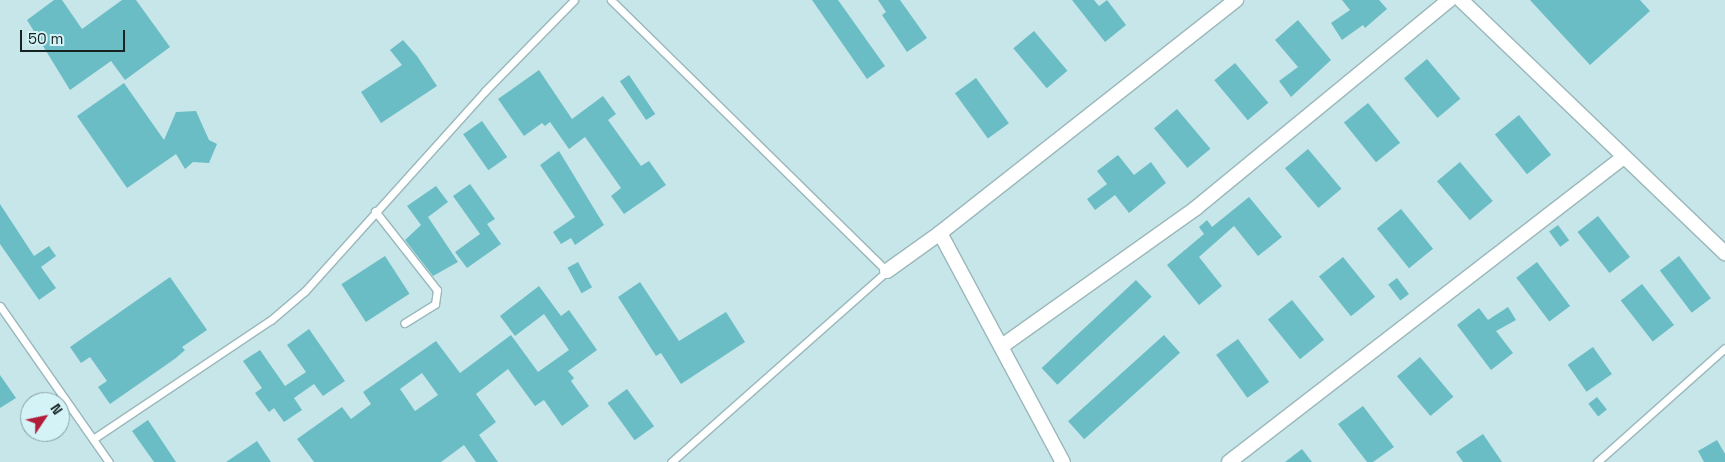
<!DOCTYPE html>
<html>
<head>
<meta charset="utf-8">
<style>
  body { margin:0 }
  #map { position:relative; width:1725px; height:462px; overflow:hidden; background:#c7e6e9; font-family:"Space Grotesk",sans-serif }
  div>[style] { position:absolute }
  .building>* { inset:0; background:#6abdc5; transform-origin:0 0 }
  .roads { filter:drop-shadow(1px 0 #9ab7ba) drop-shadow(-1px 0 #9ab7ba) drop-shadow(0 1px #9ab7ba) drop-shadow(0 -1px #9ab7ba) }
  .service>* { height:7px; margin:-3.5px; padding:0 3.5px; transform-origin:3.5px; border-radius:3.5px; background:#fff }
  .minor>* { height:14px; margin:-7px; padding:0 7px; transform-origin:7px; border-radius:7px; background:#fff }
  span { translate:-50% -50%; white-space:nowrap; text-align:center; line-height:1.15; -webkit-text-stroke:5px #d4f3f6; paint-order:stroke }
  .north { position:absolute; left:20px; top:392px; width:50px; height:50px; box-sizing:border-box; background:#d4f3f6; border:1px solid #889fa2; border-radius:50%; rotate:56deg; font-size:14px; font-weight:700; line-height:20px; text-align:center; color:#172223 }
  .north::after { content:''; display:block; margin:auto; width:18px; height:22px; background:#b11e3c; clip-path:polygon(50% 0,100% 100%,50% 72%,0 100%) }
  .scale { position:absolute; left:20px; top:30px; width:105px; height:22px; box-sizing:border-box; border:2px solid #172223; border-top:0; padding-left:6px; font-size:15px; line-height:18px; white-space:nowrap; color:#172223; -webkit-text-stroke:4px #d4f3f6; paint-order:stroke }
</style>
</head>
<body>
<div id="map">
  <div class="building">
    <i style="clip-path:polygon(54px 0,62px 0,82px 29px,122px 0,136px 0,170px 47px,125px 80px,111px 61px,70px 90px,27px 20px)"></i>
    <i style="clip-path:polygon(812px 0,838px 0,885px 66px,867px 79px)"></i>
    <i style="clip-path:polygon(878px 0,900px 0,927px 38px,907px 52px,882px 15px,886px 12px)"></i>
    <i style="clip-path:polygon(1072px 0,1094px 0,1099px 6px,1107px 0,1126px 25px,1105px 42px)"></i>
    <i style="clip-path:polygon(1342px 0,1379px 0,1387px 9px,1365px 28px,1363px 25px,1342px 40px,1331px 23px,1350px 10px)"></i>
    <i style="clip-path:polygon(1530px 0,1640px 0,1650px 11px,1590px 65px)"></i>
    <i style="clip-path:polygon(1298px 20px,1331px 60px,1291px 97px,1279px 81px,1298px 67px,1275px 40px)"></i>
    <i style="left:1034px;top:31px;width:52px;height:27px;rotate:50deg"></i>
    <i style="clip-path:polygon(403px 40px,417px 56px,437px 86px,381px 123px,361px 92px,402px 65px,390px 50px)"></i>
    <i style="left:1427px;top:59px;width:52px;height:30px;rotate:50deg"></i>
    <i style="left:1235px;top:63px;width:52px;height:27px;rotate:50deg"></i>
    <i style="clip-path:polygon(539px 70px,572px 119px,603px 96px,616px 114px,608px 120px,641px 166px,649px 161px,666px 185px,624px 214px,611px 196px,621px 188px,585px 137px,569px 149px,550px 122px,545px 126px,542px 123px,524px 136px,498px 99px)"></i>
    <i style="left:629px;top:75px;width:47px;height:11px;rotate:56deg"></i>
    <i style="left:976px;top:78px;width:56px;height:26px;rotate:54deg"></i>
    <i style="clip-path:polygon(124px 83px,164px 140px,176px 112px,196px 111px,209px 140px,217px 144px,209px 163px,193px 162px,185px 169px,176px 154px,127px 188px,77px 116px)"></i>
    <i style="left:1368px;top:103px;width:51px;height:31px;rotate:51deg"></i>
    <i style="left:1177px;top:109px;width:52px;height:30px;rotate:50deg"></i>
    <i style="left:1519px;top:115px;width:51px;height:31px;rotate:51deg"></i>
    <i style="left:482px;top:121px;width:44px;height:23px;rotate:55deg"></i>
    <i style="left:1308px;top:149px;width:52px;height:30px;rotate:50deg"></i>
    <i style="clip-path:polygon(559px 151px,604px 225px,575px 245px,571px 238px,561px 244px,553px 232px,575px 217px,540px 165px)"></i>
    <i style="clip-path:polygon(1118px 155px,1134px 175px,1151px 162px,1166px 183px,1129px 213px,1115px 195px,1095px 210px,1087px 199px,1107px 184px,1097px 171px)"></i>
    <i style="left:1460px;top:162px;width:51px;height:30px;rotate:50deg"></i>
    <i style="clip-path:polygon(470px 184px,495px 219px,487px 224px,501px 244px,467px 268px,455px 252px,480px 234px,453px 196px)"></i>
    <i style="clip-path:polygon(436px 186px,448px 202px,428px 217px,458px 262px,433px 276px,405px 240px,421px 225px,407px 206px)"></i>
    <i style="clip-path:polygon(1249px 197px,1282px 237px,1258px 256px,1234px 226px,1199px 257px,1222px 286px,1199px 305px,1167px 265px,1204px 234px,1199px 227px,1207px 220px,1212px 227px)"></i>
    <i style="clip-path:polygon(0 204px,34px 256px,49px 246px,56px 256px,41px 267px,56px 288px,39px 300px,0 244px)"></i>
    <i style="left:1401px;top:209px;width:51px;height:31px;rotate:51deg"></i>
    <i style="left:1598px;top:216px;width:52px;height:26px;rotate:52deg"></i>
    <i style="left:1558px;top:225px;width:19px;height:11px;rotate:54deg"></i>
    <i style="left:385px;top:256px;width:45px;height:52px;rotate:57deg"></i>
    <i style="left:1679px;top:256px;width:53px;height:24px;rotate:53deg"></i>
    <i style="left:1343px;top:257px;width:51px;height:31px;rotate:51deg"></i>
    <i style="left:578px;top:262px;width:29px;height:12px;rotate:61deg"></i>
    <i style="left:1537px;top:262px;width:55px;height:26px;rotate:53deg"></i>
    <i style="clip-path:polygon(170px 277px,207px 330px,182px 347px,185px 350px,176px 358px,110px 404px,98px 387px,107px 381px,90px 357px,81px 363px,70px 347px)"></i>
    <i style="left:1397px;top:278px;width:20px;height:11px;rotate:53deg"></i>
    <i style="left:1136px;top:280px;width:23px;height:129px;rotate:47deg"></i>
    <i style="clip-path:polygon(640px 282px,679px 341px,726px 312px,745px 342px,681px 384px,661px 353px,656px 356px,618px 297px)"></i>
    <i style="left:1642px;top:284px;width:52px;height:27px;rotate:52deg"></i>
    <i style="clip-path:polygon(evenodd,539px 286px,561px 316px,569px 310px,597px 350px,568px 371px,574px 378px,571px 381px,589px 406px,562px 426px,544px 400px,535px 406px,508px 369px,476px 394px,496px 422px,479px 435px,498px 462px,476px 462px,464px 445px,441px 462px,314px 462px,297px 439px,342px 407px,351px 419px,371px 404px,363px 392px,436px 341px,460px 373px,511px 335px,538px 372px,569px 350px,544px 314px,515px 336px,500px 316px,539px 286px,422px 373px,438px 395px,415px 411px,400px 389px,422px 373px)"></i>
    <i style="left:1292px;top:300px;width:51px;height:31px;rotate:51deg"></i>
    <i style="clip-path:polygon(1508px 307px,1516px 320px,1496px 331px,1513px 353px,1491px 370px,1457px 325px,1479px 308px,1488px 320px)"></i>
    <i style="clip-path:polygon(309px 329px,345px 381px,323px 396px,314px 384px,294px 398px,302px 410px,284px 422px,274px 408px,269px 412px,255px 393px,262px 388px,243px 361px,260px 350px,285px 386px,306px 372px,287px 345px)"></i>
    <i style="left:1164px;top:335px;width:24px;height:129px;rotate:48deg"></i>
    <i style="left:1238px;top:339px;width:53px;height:27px;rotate:54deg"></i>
    <i style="left:1593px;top:347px;width:33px;height:31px;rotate:55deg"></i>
    <i style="left:1420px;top:357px;width:52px;height:30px;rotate:50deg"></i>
    <i style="clip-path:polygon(0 375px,16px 398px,0 408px)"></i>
    <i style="left:627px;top:389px;width:46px;height:24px;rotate:54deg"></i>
    <i style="left:1597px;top:397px;width:16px;height:11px;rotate:52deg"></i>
    <i style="clip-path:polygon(1363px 406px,1394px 447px,1373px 462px,1367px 462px,1338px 424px)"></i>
    <i style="clip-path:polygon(148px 420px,176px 462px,154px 462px,132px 431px)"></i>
    <i style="clip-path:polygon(1483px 434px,1502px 462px,1463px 462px,1456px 452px)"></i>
    <i style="clip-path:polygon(1717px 440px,1725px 454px,1725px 462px,1704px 462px,1698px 451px)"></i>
    <i style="clip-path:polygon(257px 441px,271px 462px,226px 462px)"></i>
    <i style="clip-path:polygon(1302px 449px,1312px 462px,1285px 462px)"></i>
  </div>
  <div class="roads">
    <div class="service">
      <i style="left:611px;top:0;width:387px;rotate:44.5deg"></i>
      <i style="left:887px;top:271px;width:288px;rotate:138.5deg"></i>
      <i style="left:375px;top:211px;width:100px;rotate:51.9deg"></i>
      <i style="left:437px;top:290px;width:14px;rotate:98deg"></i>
      <i style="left:435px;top:304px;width:36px;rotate:148deg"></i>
      <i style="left:0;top:306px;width:190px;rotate:55.1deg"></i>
      <i style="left:93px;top:439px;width:214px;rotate:-33.8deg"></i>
      <i style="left:271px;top:320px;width:45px;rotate:-40.5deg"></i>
      <i style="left:305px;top:291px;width:269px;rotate:-48deg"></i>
      <i style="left:485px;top:91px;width:127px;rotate:-45.6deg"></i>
      <i style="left:1597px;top:462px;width:171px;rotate:-41.7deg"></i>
    </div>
    <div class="minor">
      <i style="left:1461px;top:0;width:366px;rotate:43.8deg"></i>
      <i style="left:940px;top:233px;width:260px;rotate:61.8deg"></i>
      <i style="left:887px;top:271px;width:65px;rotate:-35.6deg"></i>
      <i style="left:940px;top:233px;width:377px;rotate:-38.2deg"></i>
      <i style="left:1002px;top:346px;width:238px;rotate:-35.4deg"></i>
      <i style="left:1196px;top:208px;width:328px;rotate:-39.4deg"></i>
      <i style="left:1229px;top:462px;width:498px;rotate:-37.7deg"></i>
    </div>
  </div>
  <div class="north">N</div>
  <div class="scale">50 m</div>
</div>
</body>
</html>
